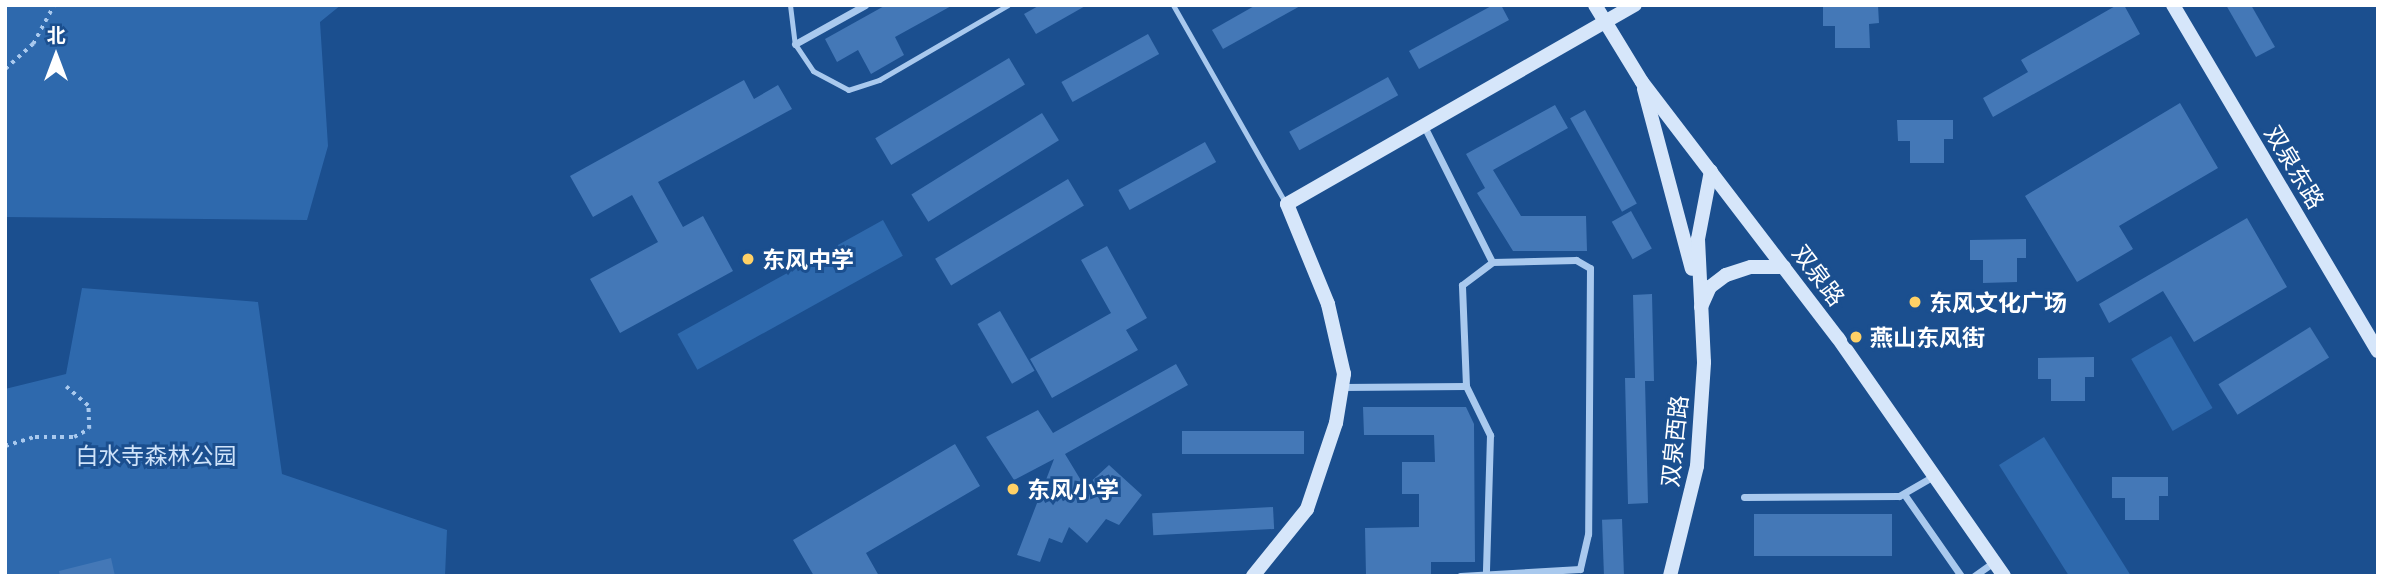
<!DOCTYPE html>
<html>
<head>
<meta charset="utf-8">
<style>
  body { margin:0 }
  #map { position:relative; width:2383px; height:581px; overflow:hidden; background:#1b4f8f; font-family:"Exo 2","Noto Sans SC",sans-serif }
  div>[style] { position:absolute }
  .green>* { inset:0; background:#2e69ad; transform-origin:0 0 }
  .building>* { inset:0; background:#4478b7; transform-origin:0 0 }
  .path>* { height:3.5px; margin-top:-1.75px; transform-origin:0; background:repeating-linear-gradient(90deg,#a9c9ee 0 3.5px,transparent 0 8.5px) }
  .lane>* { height:5px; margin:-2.5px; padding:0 2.5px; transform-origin:2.5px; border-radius:2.5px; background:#a9c9ee }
  .street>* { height:7px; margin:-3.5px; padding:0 3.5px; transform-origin:3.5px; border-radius:3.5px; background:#a9c9ee }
  .secondary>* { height:14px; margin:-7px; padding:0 7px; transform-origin:7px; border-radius:7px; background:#d6e6fa }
  .dots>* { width:19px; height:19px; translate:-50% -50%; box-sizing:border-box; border:4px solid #1b4f8f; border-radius:50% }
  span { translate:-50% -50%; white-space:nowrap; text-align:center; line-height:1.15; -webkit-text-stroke:6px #1b4f8f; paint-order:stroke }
  .street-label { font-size:23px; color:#fff }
  .poi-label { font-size:23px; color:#fff; font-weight:700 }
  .left { translate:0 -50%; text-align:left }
  .park-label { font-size:23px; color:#cfe3fa }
  .frame { position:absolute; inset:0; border:7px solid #fff; pointer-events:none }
  .north { position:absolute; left:21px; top:21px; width:70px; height:70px; -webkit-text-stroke:5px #1b4f8f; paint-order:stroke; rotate:0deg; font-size:19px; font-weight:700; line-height:28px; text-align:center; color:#fff }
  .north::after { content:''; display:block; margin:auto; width:24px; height:32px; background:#fff; clip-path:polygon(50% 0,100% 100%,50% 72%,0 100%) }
</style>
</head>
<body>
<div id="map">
  <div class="green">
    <i style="clip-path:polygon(5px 5px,341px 5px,320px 22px,328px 146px,307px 220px,5px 217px)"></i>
    <i style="left:883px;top:220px;width:41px;height:235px;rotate:61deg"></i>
    <i style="clip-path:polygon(82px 288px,258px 302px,282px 474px,447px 530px,445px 576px,5px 576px,5px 389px,66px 374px)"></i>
    <i style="left:2171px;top:336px;width:83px;height:46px;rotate:60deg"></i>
    <i style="clip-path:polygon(2044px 437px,2131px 576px,2069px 576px,1999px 465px)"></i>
  </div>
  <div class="building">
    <i style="clip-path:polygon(886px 5px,953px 5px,895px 37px,904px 55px,871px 74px,858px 50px,837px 62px,825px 39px)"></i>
    <i style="clip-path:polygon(1040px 5px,1087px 5px,1036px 34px,1024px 14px)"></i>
    <i style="clip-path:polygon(1256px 5px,1302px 5px,1223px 49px,1212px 30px)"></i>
    <i style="clip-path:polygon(1493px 5px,1501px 5px,1509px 20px,1419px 69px,1409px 51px)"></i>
    <i style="clip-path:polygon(1823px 5px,1878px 5px,1879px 23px,1869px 24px,1870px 48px,1835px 48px,1835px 26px,1823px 26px)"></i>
    <i style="clip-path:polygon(2117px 5px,2124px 5px,2140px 34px,1993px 117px,1983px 98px,2028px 72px,2021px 60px)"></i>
    <i style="clip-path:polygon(2226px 5px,2251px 5px,2275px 47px,2256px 57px)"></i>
    <i style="left:1148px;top:34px;width:23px;height:99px;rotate:61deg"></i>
    <i style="left:1009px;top:58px;width:31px;height:156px;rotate:59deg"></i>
    <i style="left:1388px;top:77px;width:21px;height:113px;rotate:61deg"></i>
    <i style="clip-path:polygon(744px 80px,754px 99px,778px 85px,792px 109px,658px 182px,683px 227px,703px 216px,733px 271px,620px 333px,590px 279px,658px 242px,632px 195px,593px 217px,570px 176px)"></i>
    <i style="clip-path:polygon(2180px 103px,2218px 168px,2119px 226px,2133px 249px,2077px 282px,2025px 196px)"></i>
    <i style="clip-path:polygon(1555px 105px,1568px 128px,1493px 170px,1521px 216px,1586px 216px,1587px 251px,1513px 251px,1477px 193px,1485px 188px,1466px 154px)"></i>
    <i style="left:1585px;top:110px;width:107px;height:17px;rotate:61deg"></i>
    <i style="left:1042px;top:113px;width:32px;height:154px;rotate:58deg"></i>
    <i style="clip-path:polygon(1897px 120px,1953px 120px,1953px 139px,1944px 139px,1944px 163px,1910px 163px,1910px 141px,1898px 141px)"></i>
    <i style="left:1205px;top:142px;width:23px;height:99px;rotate:61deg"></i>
    <i style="left:1068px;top:179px;width:31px;height:155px;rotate:59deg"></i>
    <i style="left:1631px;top:211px;width:43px;height:22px;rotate:61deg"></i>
    <i style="clip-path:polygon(2247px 218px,2287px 287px,2194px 342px,2163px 291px,2109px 323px,2099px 304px)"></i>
    <i style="clip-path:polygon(2026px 239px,2026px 258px,2017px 258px,2017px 282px,1983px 283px,1983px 260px,1970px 260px,1970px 240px)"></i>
    <i style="clip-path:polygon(1107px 246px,1147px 318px,1126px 330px,1138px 350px,1052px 398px,1030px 359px,1111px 313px,1081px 260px)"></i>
    <i style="clip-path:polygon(1652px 294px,1654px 381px,1645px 381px,1648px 503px,1628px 504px,1625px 378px,1635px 378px,1633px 295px)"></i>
    <i style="left:1000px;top:311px;width:69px;height:26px;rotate:60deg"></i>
    <i style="left:2310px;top:327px;width:36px;height:108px;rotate:58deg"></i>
    <i style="clip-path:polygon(2094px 357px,2094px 377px,2085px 377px,2085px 401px,2051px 401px,2051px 379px,2038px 379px,2038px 358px)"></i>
    <i style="clip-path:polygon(1176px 364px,1188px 385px,1065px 454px,1085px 487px,1109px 465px,1142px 495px,1119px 525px,1106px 519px,1087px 543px,1069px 527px,1062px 543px,1049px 538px,1040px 562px,1017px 555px,1054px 459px,1014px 480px,986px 437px,1038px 410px,1053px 433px)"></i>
    <i style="clip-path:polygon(1363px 407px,1466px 407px,1474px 424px,1475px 562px,1431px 562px,1431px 576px,1366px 576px,1365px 528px,1419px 527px,1419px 494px,1402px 494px,1402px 462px,1435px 462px,1434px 435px,1364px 435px)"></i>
    <i style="left:1304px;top:431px;width:23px;height:122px;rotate:90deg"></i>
    <i style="clip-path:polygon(955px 444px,980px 486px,866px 553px,879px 576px,814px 576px,793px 540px)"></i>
    <i style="clip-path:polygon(2112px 477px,2168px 477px,2168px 496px,2159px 496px,2159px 520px,2125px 520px,2125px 498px,2112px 498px)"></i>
    <i style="left:1273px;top:507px;width:22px;height:121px;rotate:87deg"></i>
    <i style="left:1892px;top:514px;width:42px;height:138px;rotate:90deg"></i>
    <i style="left:1622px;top:519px;width:57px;height:20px;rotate:88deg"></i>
    <i style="clip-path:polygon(111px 558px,115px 576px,60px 576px,59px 571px)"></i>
  </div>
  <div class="path">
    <i style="left:5px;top:69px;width:38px;rotate:-42deg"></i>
    <i style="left:33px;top:44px;width:44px;rotate:-61.7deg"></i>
    <i style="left:5px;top:446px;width:31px;rotate:-17deg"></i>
    <i style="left:35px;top:437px;width:39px"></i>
    <i style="left:74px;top:437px;width:17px;rotate:-28deg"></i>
    <i style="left:89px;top:429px;width:23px;rotate:-92deg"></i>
    <i style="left:88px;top:406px;width:29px;rotate:-139deg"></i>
  </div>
  <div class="lane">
    <i style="left:790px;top:5px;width:39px;rotate:83deg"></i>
    <i style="left:795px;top:44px;width:32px;rotate:56deg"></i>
    <i style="left:813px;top:71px;width:40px;rotate:28deg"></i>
    <i style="left:848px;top:90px;width:33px;rotate:-18deg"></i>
    <i style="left:879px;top:80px;width:149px;rotate:-30.2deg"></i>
    <i style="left:1173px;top:5px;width:227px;rotate:60.4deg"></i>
  </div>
  <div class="street">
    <i style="left:795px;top:44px;width:80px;rotate:-29.1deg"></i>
    <i style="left:1424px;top:126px;width:152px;rotate:63.4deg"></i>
    <i style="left:1492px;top:262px;width:84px;rotate:-1.4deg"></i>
    <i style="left:1576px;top:260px;width:16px;rotate:30deg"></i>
    <i style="left:1590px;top:268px;width:266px;rotate:90.4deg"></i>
    <i style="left:1588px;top:534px;width:36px;rotate:103deg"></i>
    <i style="left:1580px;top:569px;width:120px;rotate:176.7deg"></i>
    <i style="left:1466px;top:386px;width:55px;rotate:63.9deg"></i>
    <i style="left:1490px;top:435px;width:136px;rotate:91.7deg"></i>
    <i style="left:1343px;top:387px;width:123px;rotate:-0.5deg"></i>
    <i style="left:1466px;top:386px;width:101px;rotate:-92.3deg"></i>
    <i style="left:1462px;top:285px;width:38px;rotate:-37deg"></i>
    <i style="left:1904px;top:494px;width:100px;rotate:55.2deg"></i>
    <i style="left:1744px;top:497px;width:155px;rotate:-0.4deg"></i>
    <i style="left:1899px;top:496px;width:39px;rotate:-30deg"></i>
    <i style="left:1974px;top:576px;width:24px;rotate:-35deg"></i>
  </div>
  <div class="secondary">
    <i style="left:1595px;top:5px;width:90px;rotate:58.6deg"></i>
    <i style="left:1642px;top:82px;width:322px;rotate:52.6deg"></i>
    <i style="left:1838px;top:338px;width:290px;rotate:55.1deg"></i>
    <i style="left:2173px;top:5px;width:402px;rotate:59.4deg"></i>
    <i style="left:1644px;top:89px;width:186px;rotate:75.1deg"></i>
    <i style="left:1701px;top:307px;width:22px;rotate:-66deg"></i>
    <i style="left:1710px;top:287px;width:20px;rotate:-37deg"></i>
    <i style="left:1726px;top:275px;width:26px;rotate:-18deg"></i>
    <i style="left:1751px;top:267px;width:33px"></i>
    <i style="left:1253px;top:576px;width:86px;rotate:-51.1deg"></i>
    <i style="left:1307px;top:509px;width:91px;rotate:-71.4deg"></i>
    <i style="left:1336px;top:423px;width:50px;rotate:-80.7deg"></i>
    <i style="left:1344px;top:374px;width:72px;rotate:-102.9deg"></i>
    <i style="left:1328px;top:304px;width:108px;rotate:-112.3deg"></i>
    <i style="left:1287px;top:204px;width:401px;rotate:-29.8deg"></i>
    <i style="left:1670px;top:576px;width:113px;rotate:-76.2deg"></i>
    <i style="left:1697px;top:466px;width:104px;rotate:-86.1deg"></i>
    <i style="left:1704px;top:362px;width:123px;rotate:-92.8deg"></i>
    <i style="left:1698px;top:239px;width:69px;rotate:-79.2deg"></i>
  </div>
  <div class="dots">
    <i style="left:748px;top:259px;background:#ffd166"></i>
    <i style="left:1915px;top:302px;background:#ffd166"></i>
    <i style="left:1856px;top:337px;background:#ffd166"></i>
    <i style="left:1013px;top:489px;background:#ffd166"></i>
  </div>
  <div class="street-label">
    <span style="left:2295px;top:167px;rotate:59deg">双泉东路</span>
    <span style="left:1819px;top:275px;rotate:53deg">双泉路</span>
    <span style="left:1674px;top:441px;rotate:-84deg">双泉西路</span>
  </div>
  <div class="poi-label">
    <span class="left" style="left:762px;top:259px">东风中学</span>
    <span class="left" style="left:1929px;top:302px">东风文化广场</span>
    <span class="left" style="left:1870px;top:337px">燕山东风街</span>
    <span class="left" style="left:1027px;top:489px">东风小学</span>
  </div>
  <div class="park-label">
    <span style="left:156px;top:455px">白水寺森林公园</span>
  </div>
  <div class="frame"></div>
  <div class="north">北</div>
</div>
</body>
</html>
